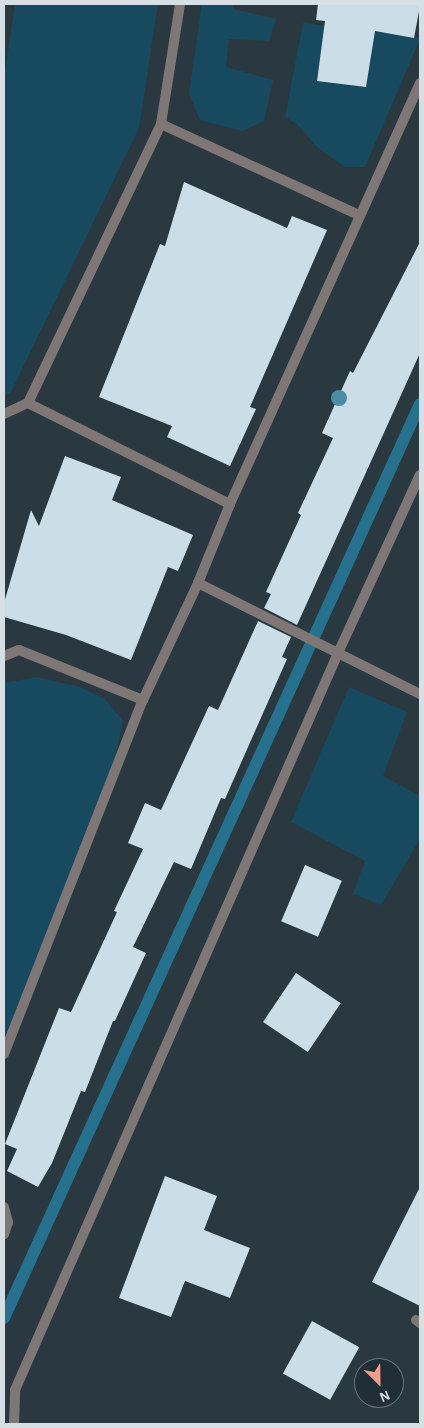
<!DOCTYPE html>
<html>
<head>
<meta charset="utf-8">
<style>
  body { margin:0 }
  #map { position:relative; width:424px; height:1428px; overflow:hidden; background:#2a393f; font-family:"Alegreya Sans",sans-serif }
  div>[style] { position:absolute }
  .green>* { inset:0; background:#174a5e }
  .stream>* { height:12px; margin:-6px; padding:0 6px; transform-origin:6px; border-radius:6px; background:#26718e }
  .building>* { inset:0; background:#cbdde6; transform-origin:0 0 }
  .lane>* { height:10px; margin:-5px; padding:0 5px; transform-origin:5px; border-radius:5px; background:#7f7775 }
  .street>* { height:10px; margin:-5px; padding:0 5px; transform-origin:5px; border-radius:5px; background:#7f7775 }
  .trees>* { width:16px; height:16px; margin:-8px; border-radius:50%; background:#4c8ca7 }
  span { translate:-50% -50%; white-space:nowrap; text-align:center; line-height:1.15; -webkit-text-stroke:5px #202f35; paint-order:stroke }
  .frame { position:absolute; inset:0; border:5px solid #d6dfe3; pointer-events:none }
  .north { position:absolute; left:354px; top:1358px; width:50px; height:50px; box-sizing:border-box; background:#202f35; border:1px solid #69757b; border-radius:50%; rotate:157deg; font-size:14px; font-weight:700; line-height:20px; text-align:center; color:#d6dfe3 }
  .north::after { content:''; display:block; margin:auto; width:18px; height:22px; background:#f49d8c; clip-path:polygon(50% 0,100% 100%,50% 72%,0 100%) }
</style>
</head>
<body>
<div id="map">
  <div class="green">
    <i style="clip-path:polygon(15px 4px,158px 4px,139px 128px,11px 392px,4px 396px,4px 79px)"></i>
    <i style="clip-path:polygon(202px 4px,233px 4px,233px 9px,276px 19px,269px 41px,229px 39px,226px 67px,273px 80px,264px 121px,242px 131px,200px 120px,189px 94px)"></i>
    <i style="clip-path:polygon(303px 23px,419px 37px,420px 29px,420px 39px,365px 167px,345px 167px,318px 148px,297px 124px,285px 117px)"></i>
    <i style="clip-path:polygon(37px 677px,80px 687px,105px 699px,123px 721px,107px 793px,4px 1054px,4px 683px)"></i>
    <i style="clip-path:polygon(349px 687px,407px 712px,383px 776px,420px 796px,420px 839px,381px 905px,353px 894px,365px 861px,291px 822px)"></i>
  </div>
  <div class="stream">
    <i style="left:4px;top:1318px;width:1004px;rotate:-65.53deg"></i>
  </div>
  <div class="building">
    <i style="clip-path:polygon(318px 4px,420px 4px,420px 6px,414px 38px,375px 31px,366px 87px,317px 81px,325px 21px,316px 20px)"></i>
    <i style="clip-path:polygon(184px 182px,287px 228px,292px 216px,327px 230px,250px 407px,256px 409px,230px 466px,167px 437px,172px 426px,99px 397px,160px 244px,165px 246px)"></i>
    <i style="clip-path:polygon(420px 242px,420px 353px,297px 625px,264px 608px,271px 594px,266px 592px,301px 515px,298px 513px,333px 438px,322px 433px,350px 371px,353px 373px)"></i>
    <i style="clip-path:polygon(65px 456px,121px 477px,112px 500px,193px 535px,178px 571px,168px 567px,131px 660px,66px 635px,4px 617px,4px 603px,31px 510px,39px 526px)"></i>
    <i style="clip-path:polygon(258px 621px,291px 637px,282px 657px,287px 659px,225px 799px,221px 798px,191px 869px,174px 862px,133px 947px,146px 953px,115px 1021px,113px 1021px,85px 1092px,81px 1091px,52px 1163px,38px 1187px,7px 1171px,17px 1149px,5px 1144px,59px 1008px,71px 1012px,117px 912px,114px 911px,143px 849px,128px 843px,145px 803px,161px 810px,209px 706px,218px 710px)"></i>
    <i style="left:305px;top:865px;width:40px;height:61px;rotate:23deg"></i>
    <i style="left:296px;top:973px;width:54px;height:59px;rotate:34deg"></i>
    <i style="clip-path:polygon(165px 1176px,217px 1196px,204px 1230px,250px 1248px,230px 1298px,185px 1281px,171px 1317px,119px 1298px)"></i>
    <i style="clip-path:polygon(420px 1187px,420px 1306px,372px 1282px)"></i>
    <i style="left:312px;top:1321px;width:54px;height:60px;rotate:29deg"></i>
  </div>
  <div class="lane">
    <i style="left:416px;top:1320px;width:5px;rotate:37deg"></i>
  </div>
  <div class="street">
    <i style="left:161px;top:124px;width:218px;rotate:24.7deg"></i>
    <i style="left:28px;top:403px;width:226px;rotate:26.6deg"></i>
    <i style="left:4px;top:414px;width:26px;rotate:-25deg"></i>
    <i style="left:28px;top:403px;width:309px;rotate:-64.5deg"></i>
    <i style="left:161px;top:124px;width:121px;rotate:-81deg"></i>
    <i style="left:198px;top:583px;width:248px;rotate:26.6deg"></i>
    <i style="left:4px;top:656px;width:16px;rotate:-22deg"></i>
    <i style="left:19px;top:650px;width:134px;rotate:22deg"></i>
    <i style="left:4px;top:1054px;width:380px;rotate:-68.6deg"></i>
    <i style="left:143px;top:700px;width:129px;rotate:-64.8deg"></i>
    <i style="left:198px;top:583px;width:85px;rotate:-67.9deg"></i>
    <i style="left:230px;top:504px;width:462px;rotate:-65.7deg"></i>
    <i style="left:4px;top:1207px;width:16px;rotate:75deg"></i>
    <i style="left:8px;top:1222px;width:13px;rotate:108deg"></i>
    <i style="left:14px;top:1424px;width:34px;rotate:-88deg"></i>
    <i style="left:15px;top:1390px;width:805px;rotate:-66.33deg"></i>
    <i style="left:338px;top:653px;width:196px;rotate:-65.3deg"></i>
  </div>
  <div class="trees">
    <i style="left:339px;top:398px"></i>
  </div>
  <div class="frame"></div>
  <div class="north">N</div>
</div>
</body>
</html>
